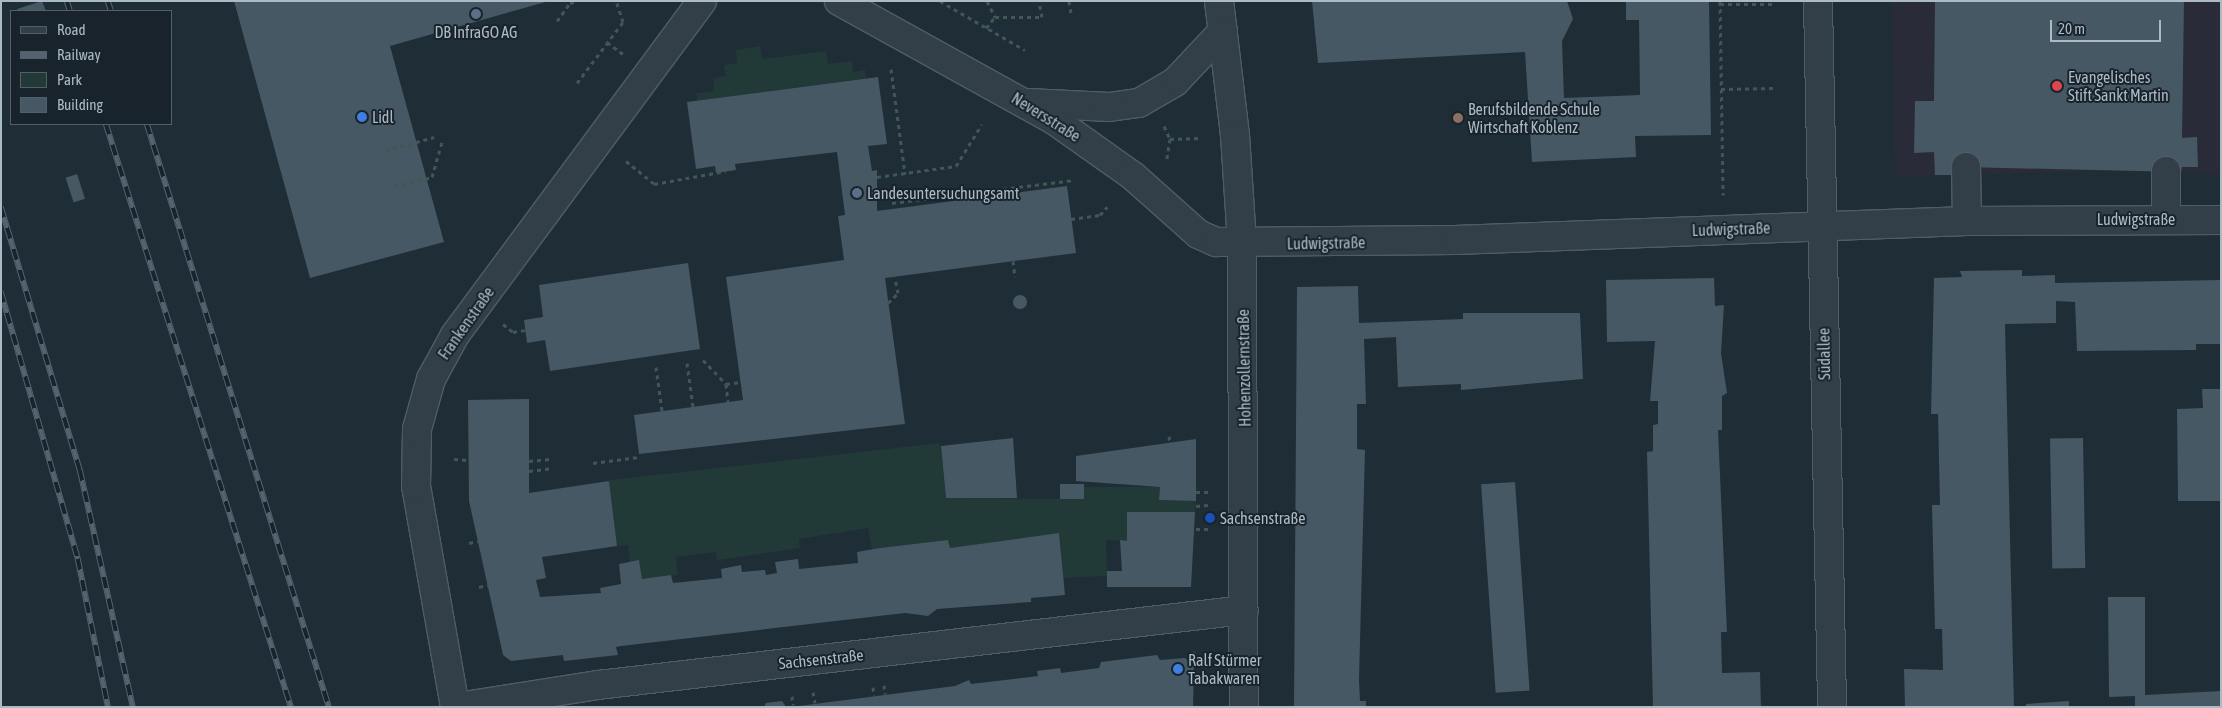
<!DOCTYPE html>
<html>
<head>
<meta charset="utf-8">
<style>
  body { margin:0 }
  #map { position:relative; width:2222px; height:708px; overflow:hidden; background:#1f2d37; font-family:"Asap Condensed",sans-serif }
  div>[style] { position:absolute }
  .medical>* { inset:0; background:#2a2b39 }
  .green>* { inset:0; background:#213a38 }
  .building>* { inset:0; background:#465863; transform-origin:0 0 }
  .round { border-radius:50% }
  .path>* { height:3px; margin-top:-1.5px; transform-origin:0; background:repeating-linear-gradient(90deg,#405756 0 4px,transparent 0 8px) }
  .roads { filter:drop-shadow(1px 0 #505c66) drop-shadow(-1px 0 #505c66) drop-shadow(0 1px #505c66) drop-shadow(0 -1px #505c66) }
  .minor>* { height:28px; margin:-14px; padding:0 14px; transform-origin:14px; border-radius:14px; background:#323f48 }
  .rail>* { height:5.5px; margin-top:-2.75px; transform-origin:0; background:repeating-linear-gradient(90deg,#18232c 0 11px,#54636f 0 22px); box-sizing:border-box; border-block:1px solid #54636f }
  .dots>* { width:14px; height:14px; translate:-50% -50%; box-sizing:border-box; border:2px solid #18232c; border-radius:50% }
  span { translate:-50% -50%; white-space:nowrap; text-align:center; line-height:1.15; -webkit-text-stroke:4px #18232c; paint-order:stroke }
  .poi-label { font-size:16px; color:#acbac5 }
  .left { translate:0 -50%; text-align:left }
  .street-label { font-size:16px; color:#acbac5 }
  .frame { position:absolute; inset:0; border:2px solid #acbac5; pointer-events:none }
  .legend { position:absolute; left:10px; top:10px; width:162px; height:115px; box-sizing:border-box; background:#18232c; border:1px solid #535f69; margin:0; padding:6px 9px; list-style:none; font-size:15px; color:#acbac5 }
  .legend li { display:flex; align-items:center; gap:10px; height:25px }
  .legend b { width:25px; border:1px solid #535f69 }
  .scale { position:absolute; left:2050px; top:20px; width:111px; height:22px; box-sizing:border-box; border:2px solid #acbac5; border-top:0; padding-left:6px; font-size:15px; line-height:18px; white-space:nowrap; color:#acbac5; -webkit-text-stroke:4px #18232c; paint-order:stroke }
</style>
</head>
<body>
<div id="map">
  <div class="medical">
    <i style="clip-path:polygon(1892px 1px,2221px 1px,2221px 175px,2143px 170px,1895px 177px)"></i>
  </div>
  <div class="green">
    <i style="clip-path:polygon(760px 46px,762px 59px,826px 51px,828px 64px,852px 61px,853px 72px,865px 70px,866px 78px,698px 101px,696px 93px,714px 91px,713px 78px,726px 76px,724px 65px,737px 63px,736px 50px)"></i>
    <i style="clip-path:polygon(940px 443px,946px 498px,1084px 499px,1084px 487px,1160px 487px,1159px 500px,1196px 501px,1195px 512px,1127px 512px,1127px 541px,1106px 540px,1107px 576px,1063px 578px,1059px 533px,950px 548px,948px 540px,872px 549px,868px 528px,799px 539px,800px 548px,717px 560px,716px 552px,676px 557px,678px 575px,642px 579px,639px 561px,630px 562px,628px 545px,617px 546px,609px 480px)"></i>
  </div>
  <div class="building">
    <i style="clip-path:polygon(42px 1px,46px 11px,18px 11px,17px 9px)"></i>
    <i style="clip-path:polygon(234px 1px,549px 1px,390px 46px,444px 242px,310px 278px)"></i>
    <i style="clip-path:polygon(1312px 1px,1567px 1px,1573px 19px,1562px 41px,1564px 98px,1640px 95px,1639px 20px,1626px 20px,1626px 1px,1709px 1px,1711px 135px,1635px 136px,1636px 157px,1532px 162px,1525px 52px,1318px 63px)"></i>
    <i style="clip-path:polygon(1935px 1px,2184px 1px,2182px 138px,2197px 137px,2198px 167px,2182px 167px,2181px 172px,1962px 167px,1963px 175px,1935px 175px,1934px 152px,1914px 153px,1915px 101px,1934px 101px)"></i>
    <i style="clip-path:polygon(878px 77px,887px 144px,868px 146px,872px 171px,877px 170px,877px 211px,1067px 186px,1076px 253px,885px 278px,905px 424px,639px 454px,634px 415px,743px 400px,726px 277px,844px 260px,838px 216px,845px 215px,837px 152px,735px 164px,736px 170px,716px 173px,715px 166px,696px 169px,687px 102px)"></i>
    <i style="left:77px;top:174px;width:26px;height:12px;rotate:72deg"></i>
    <i style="clip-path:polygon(688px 263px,700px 349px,550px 371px,545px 340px,527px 343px,524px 320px,543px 317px,539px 285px)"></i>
    <i style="clip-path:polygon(2022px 270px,2022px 276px,2055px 275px,2055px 283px,2221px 280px,2221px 344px,2196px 344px,2196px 350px,2077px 351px,2075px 302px,2056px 301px,2056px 323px,2005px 324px,2014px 707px,1905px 707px,1904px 669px,1943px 670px,1942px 629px,1935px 629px,1932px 505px,1940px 505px,1938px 414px,1931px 414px,1934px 278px,1962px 277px,1960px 271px)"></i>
    <i style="clip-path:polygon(1714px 278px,1715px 306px,1724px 305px,1721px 353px,1727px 393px,1722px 396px,1722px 430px,1718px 430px,1727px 632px,1721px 632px,1722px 673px,1760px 672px,1761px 707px,1653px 707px,1647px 452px,1653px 451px,1653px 425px,1658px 424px,1658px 401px,1650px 401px,1655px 341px,1607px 342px,1606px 280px)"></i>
    <i style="clip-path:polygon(1358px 286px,1359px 323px,1463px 319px,1463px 313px,1580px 313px,1583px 379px,1461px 390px,1461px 384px,1398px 387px,1396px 337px,1364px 339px,1366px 404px,1357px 404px,1357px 449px,1365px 450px,1359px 680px,1360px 701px,1366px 701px,1366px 707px,1294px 707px,1297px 287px)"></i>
    <i class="round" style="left:1013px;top:295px;width:14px;height:14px"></i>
    <i style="clip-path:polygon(2202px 389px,2221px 389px,2221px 501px,2178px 501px,2177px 409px,2203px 408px)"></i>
    <i style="clip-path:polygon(529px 399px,529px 493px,609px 481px,617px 546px,542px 557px,546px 578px,536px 580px,540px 597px,601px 593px,600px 588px,621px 584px,619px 564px,639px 560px,642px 579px,671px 575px,673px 583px,722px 578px,721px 569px,741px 565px,742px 572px,765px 570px,766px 575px,777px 573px,775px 562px,798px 559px,799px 569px,858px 563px,857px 552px,880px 548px,948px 540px,950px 548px,1059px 533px,1065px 595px,1031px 598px,1031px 602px,937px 609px,928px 616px,905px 613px,621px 646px,616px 647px,618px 655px,564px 661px,563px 655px,511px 661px,503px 655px,469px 501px,468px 400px)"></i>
    <i style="clip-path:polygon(1013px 438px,1017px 498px,946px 498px,941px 446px)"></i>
    <i style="left:2083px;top:438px;width:130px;height:33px;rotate:89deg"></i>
    <i style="clip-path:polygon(1196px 439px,1196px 501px,1159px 500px,1160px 487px,1076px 481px,1076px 456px)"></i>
    <i style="left:1515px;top:482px;width:209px;height:34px;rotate:86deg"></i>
    <i style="left:1060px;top:484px;width:24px;height:15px"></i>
    <i style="clip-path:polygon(1127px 512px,1195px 512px,1191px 587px,1107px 587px,1107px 571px,1122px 571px,1120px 540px,1127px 541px)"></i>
    <i style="clip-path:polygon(2108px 597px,2145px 597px,2145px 695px,2221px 691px,2221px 707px,2135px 707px,2135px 696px,2109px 697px)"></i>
    <i style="clip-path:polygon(1157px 655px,1160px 660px,1185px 658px,1194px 666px,1193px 707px,791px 707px,955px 686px,969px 680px,971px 684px,1038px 676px,1037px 671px,1060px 668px,1061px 673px,1099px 668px,1101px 662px)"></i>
    <i style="clip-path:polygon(782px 701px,786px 707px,764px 707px,766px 703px)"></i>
    <i style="clip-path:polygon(2069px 701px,2069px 707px,2026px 707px,2026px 704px)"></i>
  </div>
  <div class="path">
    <i style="left:940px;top:1px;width:98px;rotate:30deg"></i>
    <i style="left:987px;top:1px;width:18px;rotate:63deg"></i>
    <i style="left:1069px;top:1px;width:12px;rotate:81deg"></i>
    <i style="left:1720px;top:1px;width:194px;rotate:89.1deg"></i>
    <i style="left:1720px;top:4px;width:54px"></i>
    <i style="left:557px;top:21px;width:22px;rotate:-54deg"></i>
    <i style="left:570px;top:3px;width:8px;rotate:-14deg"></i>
    <i style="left:986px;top:28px;width:14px;rotate:-51deg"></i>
    <i style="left:995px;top:17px;width:47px"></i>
    <i style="left:1042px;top:17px;width:16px;rotate:-101deg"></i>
    <i style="left:607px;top:42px;width:20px;rotate:37deg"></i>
    <i style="left:891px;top:69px;width:106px;rotate:82.4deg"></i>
    <i style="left:577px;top:83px;width:76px;rotate:-53deg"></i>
    <i style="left:623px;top:22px;width:22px;rotate:-108deg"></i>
    <i style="left:1721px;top:89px;width:55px;rotate:-1deg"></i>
    <i style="left:1164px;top:126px;width:14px;rotate:65deg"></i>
    <i style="left:1170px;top:139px;width:20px;rotate:99deg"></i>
    <i style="left:1170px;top:139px;width:30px;rotate:-2deg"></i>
    <i style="left:385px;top:151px;width:51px;rotate:-15.9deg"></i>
    <i style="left:626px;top:161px;width:36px;rotate:39deg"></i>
    <i style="left:654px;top:184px;width:73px;rotate:-10.2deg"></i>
    <i style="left:877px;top:177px;width:80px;rotate:-7.9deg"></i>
    <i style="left:956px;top:166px;width:49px;rotate:-58.2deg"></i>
    <i style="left:394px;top:186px;width:39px;rotate:-13deg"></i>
    <i style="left:432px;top:177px;width:37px;rotate:-74deg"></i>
    <i style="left:892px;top:203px;width:182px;rotate:-7.2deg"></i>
    <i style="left:1071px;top:219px;width:29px;rotate:-8deg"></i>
    <i style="left:1100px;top:215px;width:11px;rotate:-49deg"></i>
    <i style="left:1013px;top:261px;width:16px;rotate:83deg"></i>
    <i style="left:888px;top:303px;width:14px;rotate:-45deg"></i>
    <i style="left:898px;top:293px;width:16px;rotate:-101deg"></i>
    <i style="left:503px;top:324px;width:13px;rotate:39deg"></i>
    <i style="left:513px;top:332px;width:12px;rotate:-9deg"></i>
    <i style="left:703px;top:360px;width:33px;rotate:46deg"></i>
    <i style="left:726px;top:384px;width:15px;rotate:-8deg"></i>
    <i style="left:687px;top:363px;width:44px;rotate:82.2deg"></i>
    <i style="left:656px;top:367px;width:44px;rotate:82.2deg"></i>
    <i style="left:726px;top:384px;width:18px;rotate:84deg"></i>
    <i style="left:1169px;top:436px;width:8px;rotate:83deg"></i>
    <i style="left:454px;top:459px;width:14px;rotate:4deg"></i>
    <i style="left:529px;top:461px;width:22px;rotate:-5deg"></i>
    <i style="left:593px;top:463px;width:46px;rotate:-7.4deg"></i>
    <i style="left:529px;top:471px;width:23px;rotate:-7deg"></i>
    <i style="left:1196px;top:492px;width:12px"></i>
    <i style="left:1196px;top:506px;width:12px;rotate:-5deg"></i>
    <i style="left:1196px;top:529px;width:12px"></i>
    <i style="left:469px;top:543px;width:9px;rotate:-13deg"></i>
    <i style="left:479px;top:587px;width:9px;rotate:-13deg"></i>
    <i style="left:1189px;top:662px;width:15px;rotate:-62deg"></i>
    <i style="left:884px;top:685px;width:9px;rotate:84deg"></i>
    <i style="left:873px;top:687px;width:8px;rotate:83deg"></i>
    <i style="left:813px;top:692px;width:11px;rotate:80deg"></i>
    <i style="left:792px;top:696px;width:9px;rotate:84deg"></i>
  </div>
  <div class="roads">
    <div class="minor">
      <i style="left:839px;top:1px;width:246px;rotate:29deg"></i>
      <i style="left:1054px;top:120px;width:97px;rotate:35.3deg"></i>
      <i style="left:1133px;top:176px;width:87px;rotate:41.7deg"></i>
      <i style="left:1198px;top:234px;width:20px;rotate:24deg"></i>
      <i style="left:1216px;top:242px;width:239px;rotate:-0.5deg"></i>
      <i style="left:1455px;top:240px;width:512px;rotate:-2.13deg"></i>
      <i style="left:1967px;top:221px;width:254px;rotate:-0.2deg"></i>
      <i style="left:1219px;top:1px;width:135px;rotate:83.2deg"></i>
      <i style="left:1235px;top:135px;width:109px;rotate:86.3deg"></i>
      <i style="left:1242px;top:244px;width:463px;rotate:89.8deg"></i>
      <i style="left:1818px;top:1px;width:706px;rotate:88.86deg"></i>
      <i style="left:1028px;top:103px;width:81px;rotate:2.8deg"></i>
      <i style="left:1109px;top:107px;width:30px;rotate:-8deg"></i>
      <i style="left:1139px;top:103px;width:42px;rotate:-30.3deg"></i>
      <i style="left:1175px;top:82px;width:70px;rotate:-46.7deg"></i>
      <i style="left:1966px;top:167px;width:54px;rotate:88.9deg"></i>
      <i style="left:2166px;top:171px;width:48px;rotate:90deg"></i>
      <i style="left:455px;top:707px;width:224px;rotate:-100deg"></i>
      <i style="left:416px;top:486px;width:57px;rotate:-89deg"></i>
      <i style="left:417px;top:429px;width:52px;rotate:-74.4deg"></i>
      <i style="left:431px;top:379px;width:50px;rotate:-61.4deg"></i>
      <i style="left:455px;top:335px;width:415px;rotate:-53.5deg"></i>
      <i style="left:459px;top:707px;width:141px;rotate:-9deg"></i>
      <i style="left:598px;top:685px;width:650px;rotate:-6.62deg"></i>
    </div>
  </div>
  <div class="rail">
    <i style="left:67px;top:1px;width:10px;rotate:73deg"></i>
    <i style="left:108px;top:1px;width:10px;rotate:73deg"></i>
    <i style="left:106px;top:124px;width:612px;rotate:72.39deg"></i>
    <i style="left:147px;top:124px;width:611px;rotate:72.66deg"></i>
    <i style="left:1px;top:207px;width:275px;rotate:73.3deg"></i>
    <i style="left:80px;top:470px;width:243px;rotate:77.4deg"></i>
    <i style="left:1px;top:292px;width:278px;rotate:73.9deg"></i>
    <i style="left:78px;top:559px;width:151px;rotate:78.5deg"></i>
  </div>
  <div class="dots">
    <i style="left:476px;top:14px;background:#5c6f8a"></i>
    <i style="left:2057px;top:86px;background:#e0444e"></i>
    <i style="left:362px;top:117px;background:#3f7fe0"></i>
    <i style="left:1458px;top:118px;background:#8d6e63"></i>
    <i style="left:857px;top:193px;background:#5c6f8a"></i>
    <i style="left:1210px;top:518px;background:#1a4fb4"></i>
    <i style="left:1178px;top:669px;background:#3f7fe0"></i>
  </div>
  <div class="poi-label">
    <span style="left:476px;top:32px">DB InfraGO AG</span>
    <span class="left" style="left:2068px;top:86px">Evangelisches<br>Stift Sankt Martin</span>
    <span class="left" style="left:1468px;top:118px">Berufsbildende Schule<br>Wirtschaft Koblenz</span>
    <span class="left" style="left:372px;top:117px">Lidl</span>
    <span class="left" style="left:867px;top:193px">Landesuntersuchungsamt</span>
    <span class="left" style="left:1220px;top:518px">Sachsenstraße</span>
    <span class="left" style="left:1188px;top:669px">Ralf Stürmer<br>Tabakwaren</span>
  </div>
  <div class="street-label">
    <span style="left:1046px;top:117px;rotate:32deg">Neversstraße</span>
    <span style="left:2136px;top:219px">Ludwigstraße</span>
    <span style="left:1731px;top:229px;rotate:-2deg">Ludwigstraße</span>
    <span style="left:1326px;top:243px;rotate:-1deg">Ludwigstraße</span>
    <span style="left:466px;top:323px;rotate:-55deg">Frankenstraße</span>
    <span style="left:1824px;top:354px;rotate:-91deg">Südallee</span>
    <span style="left:1244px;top:368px;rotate:-91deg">Hohenzollernstraße</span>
    <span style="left:821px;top:659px;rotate:-6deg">Sachsenstraße</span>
  </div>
  <div class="frame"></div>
  <ul class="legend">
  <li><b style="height:6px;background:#323f48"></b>Road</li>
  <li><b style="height:6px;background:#54636f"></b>Railway</li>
  <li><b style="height:14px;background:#213a38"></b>Park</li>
  <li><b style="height:14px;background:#465863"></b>Building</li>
  </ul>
  <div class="scale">20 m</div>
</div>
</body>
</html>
